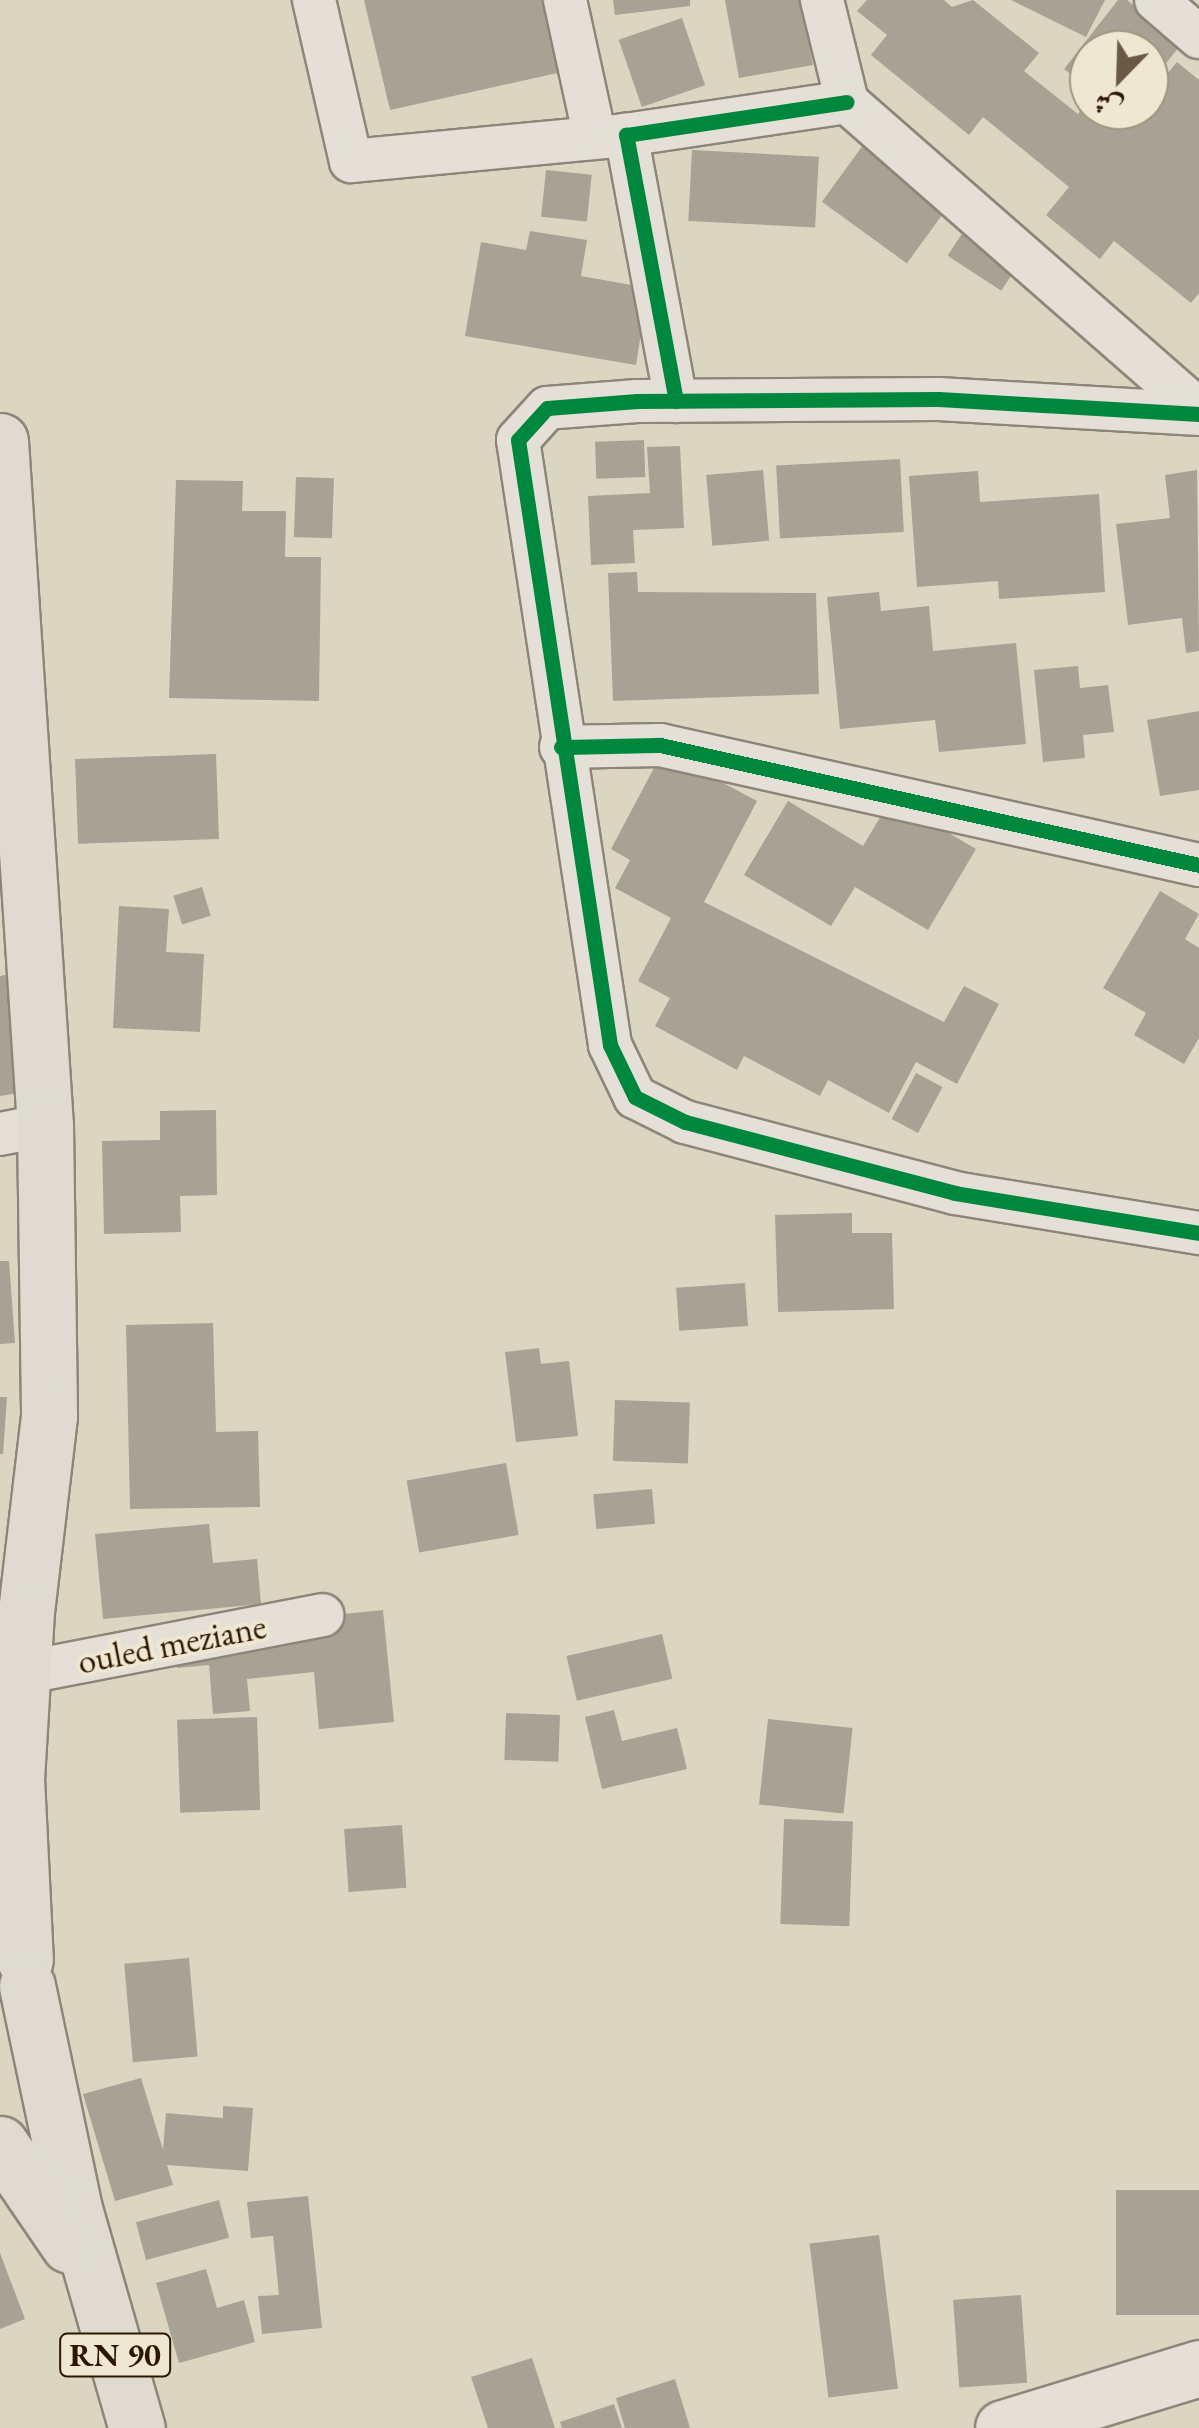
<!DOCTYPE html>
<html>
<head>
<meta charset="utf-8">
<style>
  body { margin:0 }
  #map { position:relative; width:1199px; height:2428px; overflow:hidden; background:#dcd5c2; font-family:"EB Garamond",Amiri,serif }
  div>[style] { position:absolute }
  .building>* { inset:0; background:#a8a294; transform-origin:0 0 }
  .roads { filter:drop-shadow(2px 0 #8d8678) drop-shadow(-2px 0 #8d8678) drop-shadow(0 2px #8d8678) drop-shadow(0 -2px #8d8678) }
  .street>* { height:42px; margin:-21px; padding:0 21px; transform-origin:21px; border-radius:21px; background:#e4e0d7 }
  .secondary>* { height:55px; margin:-27.5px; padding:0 27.5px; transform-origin:27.5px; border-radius:27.5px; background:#e4e0d7 }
  .primary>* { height:55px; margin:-27.5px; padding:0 27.5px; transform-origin:27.5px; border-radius:27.5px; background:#dfdbd0 }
  .cycleway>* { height:15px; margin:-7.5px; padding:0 7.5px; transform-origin:7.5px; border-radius:7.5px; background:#00873e }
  span { translate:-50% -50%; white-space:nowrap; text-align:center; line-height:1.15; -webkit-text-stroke:8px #efe7d1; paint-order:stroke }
  .shield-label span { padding:2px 8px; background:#efe7d1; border:2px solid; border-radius:8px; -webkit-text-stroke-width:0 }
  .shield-label { font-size:32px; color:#2c1800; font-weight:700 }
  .street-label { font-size:35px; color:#2c1800 }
  .north { position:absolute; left:1069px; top:30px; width:100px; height:100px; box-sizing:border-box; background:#efe7d1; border:2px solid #a1947d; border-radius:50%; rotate:203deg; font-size:28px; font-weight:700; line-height:40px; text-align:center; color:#2c1800 }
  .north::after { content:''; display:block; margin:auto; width:35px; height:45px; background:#6a5a44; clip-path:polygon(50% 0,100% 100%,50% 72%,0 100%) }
</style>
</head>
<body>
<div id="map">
  <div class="building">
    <i style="clip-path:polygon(364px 0,555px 0,571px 70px,390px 110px)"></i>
    <i style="clip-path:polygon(613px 0,690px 0,690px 6px,615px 15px)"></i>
    <i style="clip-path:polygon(725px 0,801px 0,813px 65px,739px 78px)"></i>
    <i style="clip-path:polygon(867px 0,944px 0,952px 7px,973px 0,1039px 53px,1024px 71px,1078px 114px,1089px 100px,1089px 110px,1122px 130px,1138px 110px,1149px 110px,1149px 96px,1177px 62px,1199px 80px,1199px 293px,1191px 303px,1114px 241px,1100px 259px,1046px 215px,1069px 187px,983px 117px,969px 135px,871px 55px,887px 35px,857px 11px)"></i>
    <i style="clip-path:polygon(1011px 0,1105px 0,1086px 37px)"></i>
    <i style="clip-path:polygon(1118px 0,1127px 0,1182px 43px,1149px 85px,1149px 50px,1089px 50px,1089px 88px,1064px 69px)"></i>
    <i style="left:682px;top:18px;width:71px;height:67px;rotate:71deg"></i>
    <i style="left:866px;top:141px;width:105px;height:75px;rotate:36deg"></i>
    <i style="left:692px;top:150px;width:127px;height:71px;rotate:3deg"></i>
    <i style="left:546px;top:170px;width:46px;height:47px;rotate:6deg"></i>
    <i style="left:965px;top:229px;width:64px;height:32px;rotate:33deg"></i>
    <i style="clip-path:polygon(530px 231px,587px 240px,581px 276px,648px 288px,636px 365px,465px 336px,481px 242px,526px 250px)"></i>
    <i style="left:644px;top:440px;width:37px;height:49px;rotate:88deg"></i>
    <i style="clip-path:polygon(680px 446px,684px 528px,633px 530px,635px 563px,591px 565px,588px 496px,650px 493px,647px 447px)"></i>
    <i style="left:900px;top:459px;width:73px;height:124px;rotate:87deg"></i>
    <i style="left:763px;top:470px;width:71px;height:57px;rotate:85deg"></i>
    <i style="clip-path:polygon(1197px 470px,1199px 651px,1186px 653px,1182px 618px,1128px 625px,1116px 524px,1170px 518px,1165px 475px)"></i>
    <i style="clip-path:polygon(978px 471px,980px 502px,1099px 494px,1105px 592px,999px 599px,998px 581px,917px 587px,909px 476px)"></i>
    <i style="left:296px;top:477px;width:38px;height:60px;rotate:2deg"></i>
    <i style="clip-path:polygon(176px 480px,243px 481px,242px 511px,286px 511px,285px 557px,321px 557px,319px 701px,169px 698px)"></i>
    <i style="clip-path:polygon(637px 572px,638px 592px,816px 593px,819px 694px,613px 701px,608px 573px)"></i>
    <i style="clip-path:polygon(879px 592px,881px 611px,929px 606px,933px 651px,1016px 643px,1026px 744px,939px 752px,935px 720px,840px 729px,827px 597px)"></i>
    <i style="clip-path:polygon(1078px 666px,1080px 688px,1108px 685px,1114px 732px,1083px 735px,1085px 758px,1043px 762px,1034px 670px)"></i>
    <i style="clip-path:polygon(1199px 711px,1199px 790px,1160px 796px,1147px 720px)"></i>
    <i style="clip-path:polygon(663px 751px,757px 801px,704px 902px,944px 1022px,964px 986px,999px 1004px,957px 1084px,916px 1062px,889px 1113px,828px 1080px,820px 1096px,744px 1056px,737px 1070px,655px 1026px,670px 998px,638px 981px,671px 918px,615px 888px,630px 860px,611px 849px)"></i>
    <i style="left:216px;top:754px;width:85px;height:141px;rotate:88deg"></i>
    <i style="clip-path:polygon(891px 799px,976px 849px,928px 930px,855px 887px,831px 926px,744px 875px,788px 801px,863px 846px)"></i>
    <i style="left:202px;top:887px;width:30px;height:30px;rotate:73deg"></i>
    <i style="clip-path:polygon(1160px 891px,1199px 914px,1185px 939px,1199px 948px,1199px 1038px,1184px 1064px,1134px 1035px,1146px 1013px,1103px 988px)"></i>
    <i style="clip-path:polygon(119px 906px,169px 909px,166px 952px,204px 954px,200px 1032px,113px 1028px)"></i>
    <i style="clip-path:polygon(13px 973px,36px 1090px,0 1096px,0 976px)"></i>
    <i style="left:916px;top:1073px;width:30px;height:52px;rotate:28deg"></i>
    <i style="clip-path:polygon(216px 1110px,217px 1195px,180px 1196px,181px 1232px,104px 1234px,102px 1141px,160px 1140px,160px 1111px)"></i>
    <i style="clip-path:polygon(852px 1213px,852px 1233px,892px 1233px,894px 1309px,778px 1312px,775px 1215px)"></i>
    <i style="clip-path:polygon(0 1261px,9px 1261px,15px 1343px,0 1344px)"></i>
    <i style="left:745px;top:1283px;width:43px;height:69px;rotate:86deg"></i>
    <i style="clip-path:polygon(213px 1323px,216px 1432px,258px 1431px,260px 1507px,130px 1509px,126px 1325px)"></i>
    <i style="clip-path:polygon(539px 1348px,541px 1364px,569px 1361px,578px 1436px,516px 1442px,505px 1352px)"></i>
    <i style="clip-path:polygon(0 1397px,7px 1397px,3px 1454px,0 1454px)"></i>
    <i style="left:615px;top:1400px;width:75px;height:61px;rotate:2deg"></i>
    <i style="left:506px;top:1463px;width:73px;height:101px;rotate:80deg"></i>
    <i style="left:652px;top:1489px;width:35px;height:59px;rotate:85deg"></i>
    <i style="clip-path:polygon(209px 1524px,213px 1563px,257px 1559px,261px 1604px,103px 1619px,95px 1534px)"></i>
    <i style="clip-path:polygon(383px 1610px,394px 1722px,319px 1729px,314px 1672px,247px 1679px,250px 1711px,213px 1714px,209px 1665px,177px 1668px,173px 1631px)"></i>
    <i style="left:662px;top:1634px;width:46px;height:98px;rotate:77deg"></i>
    <i style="clip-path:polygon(614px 1710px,622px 1741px,677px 1728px,687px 1769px,602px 1789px,585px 1717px)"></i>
    <i style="left:506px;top:1713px;width:54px;height:47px;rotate:2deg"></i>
    <i style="left:257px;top:1717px;width:93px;height:80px;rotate:88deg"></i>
    <i style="left:768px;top:1719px;width:85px;height:86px;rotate:6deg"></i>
    <i style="left:784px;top:1819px;width:69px;height:105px;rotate:2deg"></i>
    <i style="left:402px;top:1825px;width:63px;height:58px;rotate:86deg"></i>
    <i style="left:189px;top:1958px;width:99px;height:65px;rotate:85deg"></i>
    <i style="clip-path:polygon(141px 2078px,163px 2150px,166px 2113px,223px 2118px,223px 2106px,253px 2108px,248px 2171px,167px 2165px,173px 2185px,115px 2201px,83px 2094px)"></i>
    <i style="left:1199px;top:2190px;width:125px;height:83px;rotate:90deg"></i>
    <i style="clip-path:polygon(308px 2196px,322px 2328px,262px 2334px,258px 2296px,279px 2295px,273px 2236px,251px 2238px,247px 2202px)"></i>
    <i style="left:219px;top:2200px;width:39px;height:86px;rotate:75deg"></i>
    <i style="left:879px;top:2235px;width:155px;height:70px;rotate:83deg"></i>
    <i style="clip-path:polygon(0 2253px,25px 2319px,0 2329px)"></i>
    <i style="clip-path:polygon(206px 2269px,217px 2308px,244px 2300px,255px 2342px,179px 2363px,156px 2283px)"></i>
    <i style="left:1021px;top:2295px;width:88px;height:68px;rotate:86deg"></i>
    <i style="clip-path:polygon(532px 2358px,555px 2428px,488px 2428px,471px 2377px)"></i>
    <i style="clip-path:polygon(675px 2379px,690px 2428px,625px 2428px,616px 2398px)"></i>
    <i style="clip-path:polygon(614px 2404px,622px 2428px,562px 2428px,560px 2422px)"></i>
  </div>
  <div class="roads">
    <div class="street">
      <i style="left:314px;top:0;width:165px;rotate:77.1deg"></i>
      <i style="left:351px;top:161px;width:276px;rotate:-5.4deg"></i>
      <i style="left:565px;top:0;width:141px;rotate:77.7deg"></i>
      <i style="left:822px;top:0;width:105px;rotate:76.2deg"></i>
      <i style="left:847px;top:102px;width:468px;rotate:41.2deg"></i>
      <i style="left:1156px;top:0;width:57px;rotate:40.7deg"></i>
      <i style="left:676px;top:401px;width:271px;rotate:-100.6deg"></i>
      <i style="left:626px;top:135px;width:223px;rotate:-8.5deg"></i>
      <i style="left:1199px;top:414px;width:261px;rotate:-176.7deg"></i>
      <i style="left:938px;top:399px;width:301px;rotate:179.6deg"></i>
      <i style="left:637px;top:401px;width:90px;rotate:175.6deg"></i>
      <i style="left:547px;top:408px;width:43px;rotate:132.2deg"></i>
      <i style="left:518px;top:440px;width:612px;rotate:81.35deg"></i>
      <i style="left:610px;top:1045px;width:58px;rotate:64.3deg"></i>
      <i style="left:635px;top:1097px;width:56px;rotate:26.6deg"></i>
      <i style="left:685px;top:1122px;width:279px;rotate:14.7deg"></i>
      <i style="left:955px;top:1193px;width:247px;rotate:9.3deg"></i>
      <i style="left:561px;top:747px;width:99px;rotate:-1.2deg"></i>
      <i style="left:660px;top:745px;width:552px;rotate:12.55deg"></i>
      <i style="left:0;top:1134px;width:46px;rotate:-11.3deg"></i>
      <i style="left:22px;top:1673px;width:306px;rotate:-10.9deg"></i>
    </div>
    <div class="secondary">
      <i style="left:1003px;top:2428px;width:205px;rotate:-17deg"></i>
    </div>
    <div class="primary">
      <i style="left:0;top:441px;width:685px;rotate:86.24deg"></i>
      <i style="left:45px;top:1125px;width:291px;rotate:89.2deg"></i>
      <i style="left:49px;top:1416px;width:196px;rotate:96.7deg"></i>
      <i style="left:26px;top:1611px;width:167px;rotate:93.4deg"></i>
      <i style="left:16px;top:1778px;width:182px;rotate:87.2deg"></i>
      <i style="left:27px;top:1986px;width:228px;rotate:78.1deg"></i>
      <i style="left:74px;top:2209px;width:228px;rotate:74deg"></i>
      <i style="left:0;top:2144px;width:122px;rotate:55.7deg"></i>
    </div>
  </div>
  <div class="cycleway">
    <i style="left:676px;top:401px;width:271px;rotate:-100.6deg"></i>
    <i style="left:626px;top:135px;width:223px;rotate:-8.5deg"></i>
    <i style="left:1199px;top:414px;width:261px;rotate:-176.7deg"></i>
    <i style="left:938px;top:399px;width:301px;rotate:179.6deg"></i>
    <i style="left:637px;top:401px;width:90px;rotate:175.6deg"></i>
    <i style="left:547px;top:408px;width:43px;rotate:132.2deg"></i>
    <i style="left:518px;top:440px;width:612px;rotate:81.35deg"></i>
    <i style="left:610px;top:1045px;width:58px;rotate:64.3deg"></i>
    <i style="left:635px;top:1097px;width:56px;rotate:26.6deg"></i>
    <i style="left:685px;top:1122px;width:279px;rotate:14.7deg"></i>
    <i style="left:955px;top:1193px;width:247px;rotate:9.3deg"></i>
    <i style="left:561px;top:747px;width:99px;rotate:-1.2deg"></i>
    <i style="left:660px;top:745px;width:552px;rotate:12.55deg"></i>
  </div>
  <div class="shield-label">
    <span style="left:115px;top:2355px">RN 90</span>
  </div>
  <div class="street-label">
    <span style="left:172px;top:1644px;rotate:-11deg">ouled meziane</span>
  </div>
  <div class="north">ش</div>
</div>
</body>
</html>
